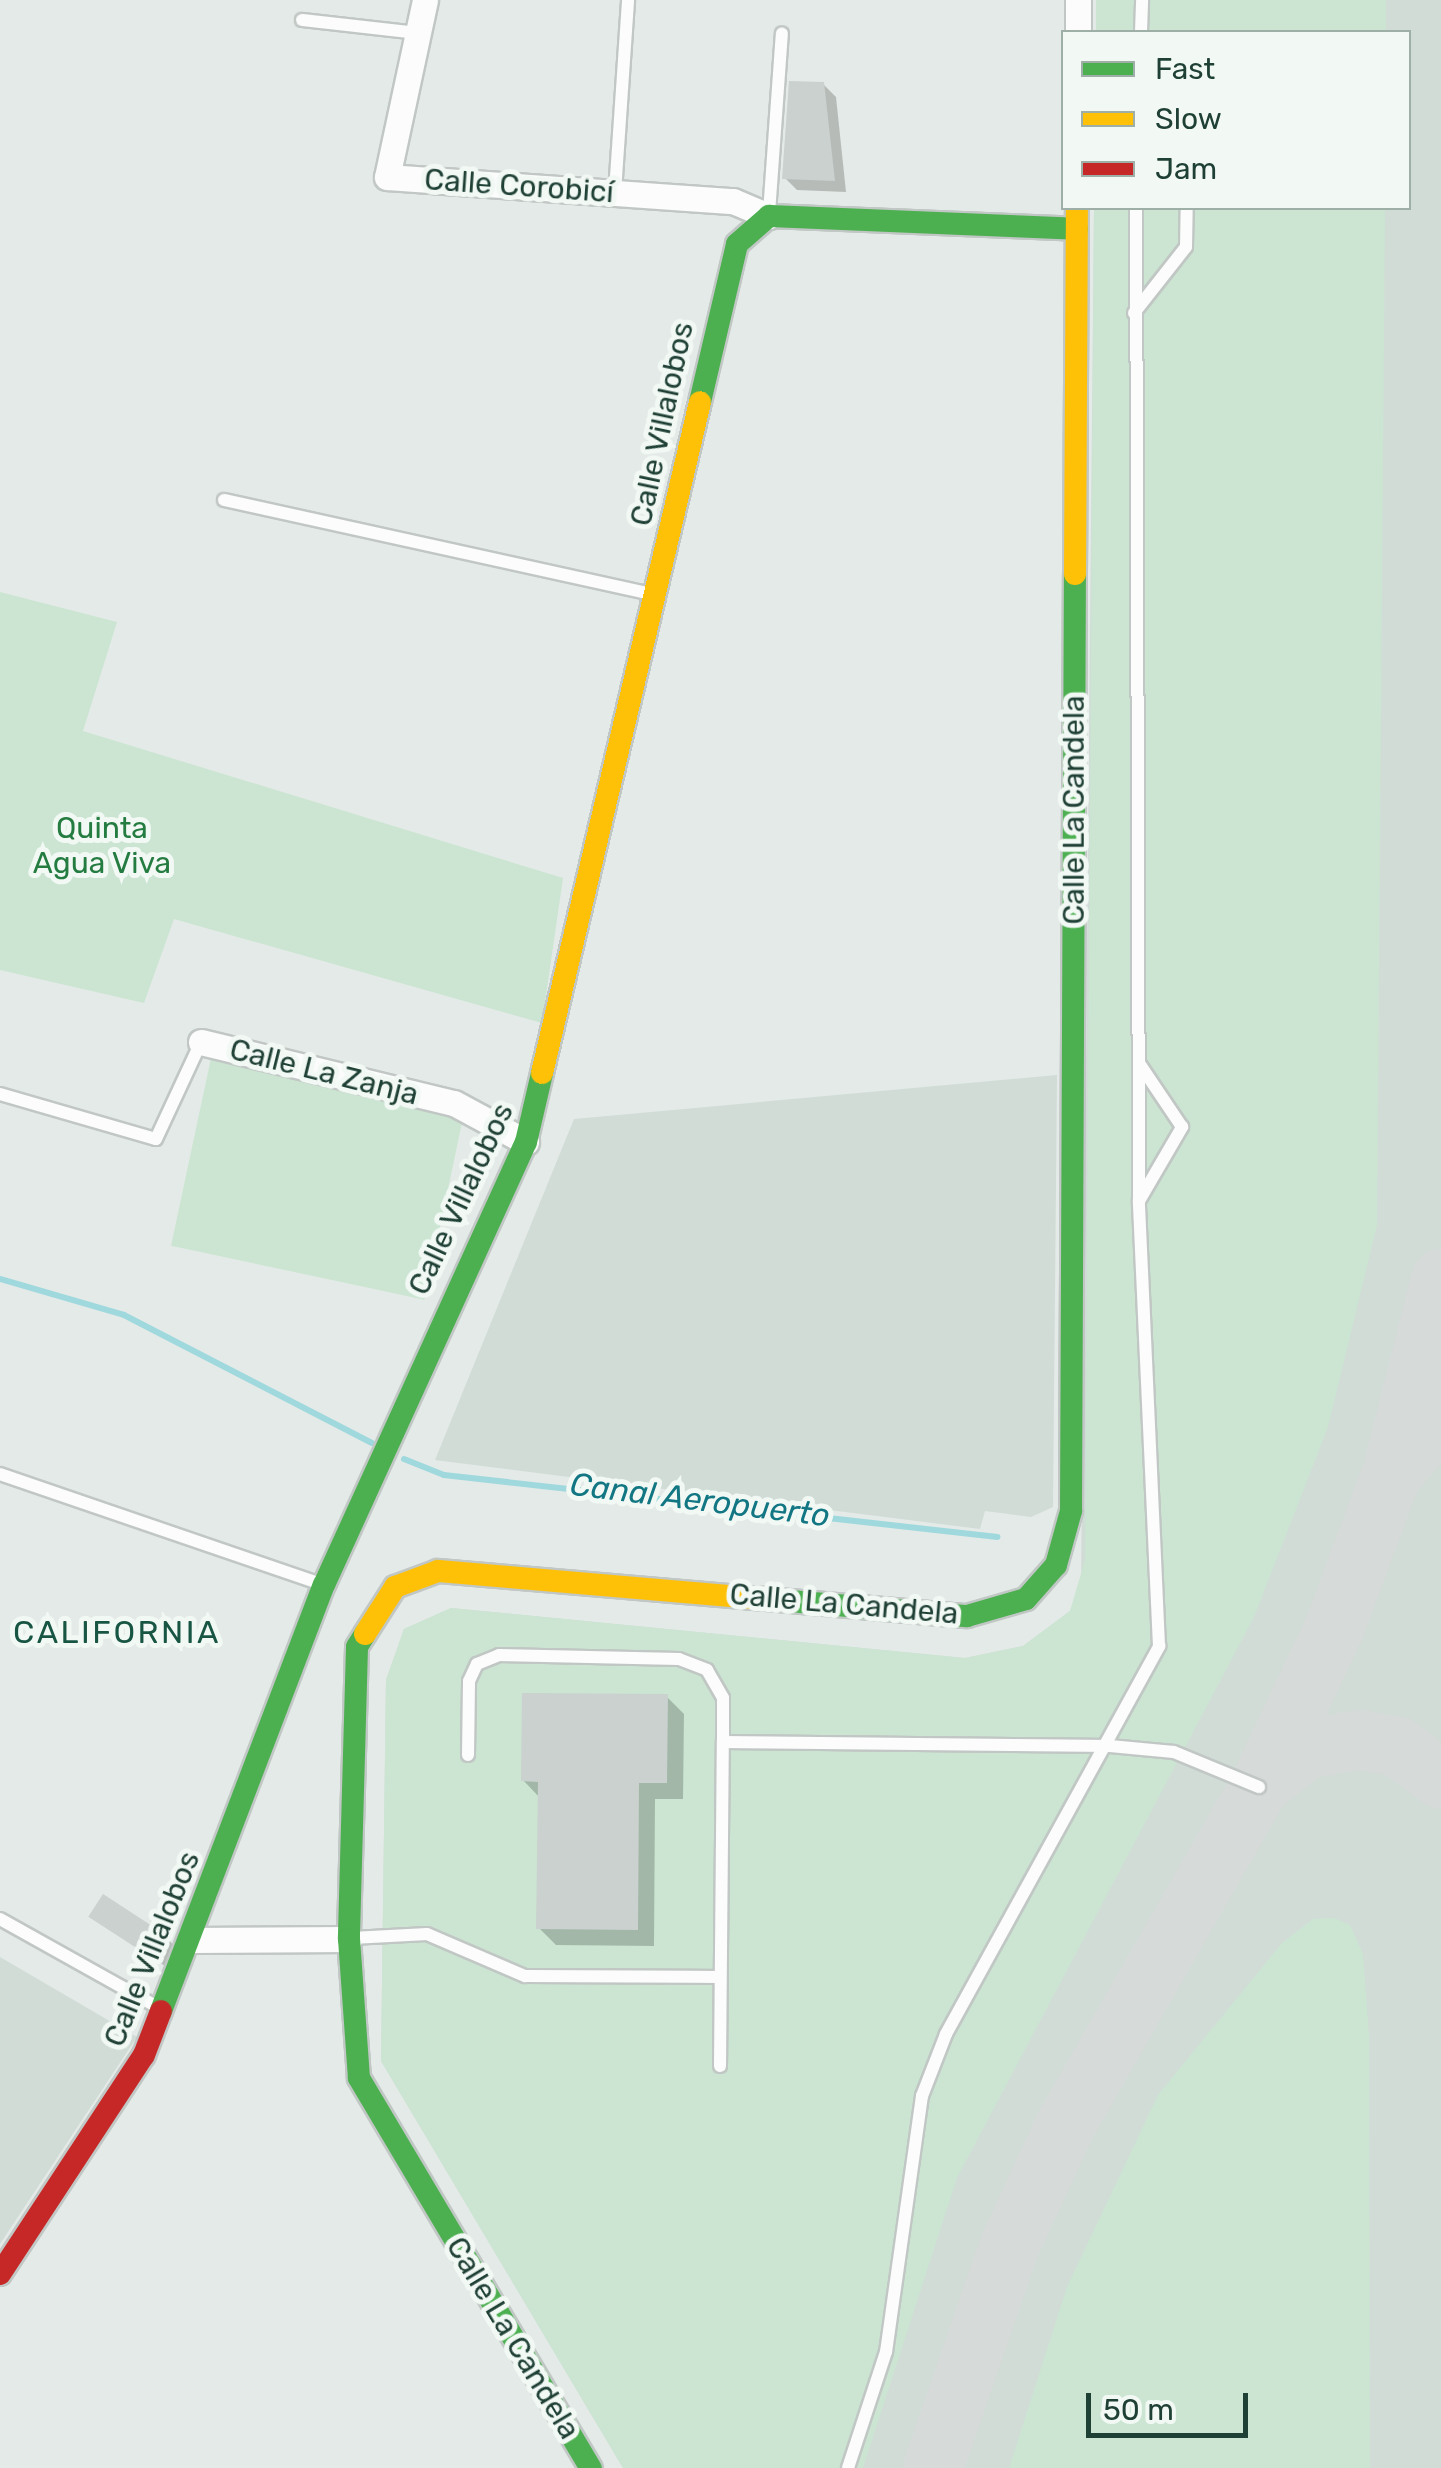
<!DOCTYPE html>
<html>
<head>
<meta charset="utf-8">
<style>
  body { margin:0 }
  #map { position:relative; width:1441px; height:2468px; overflow:hidden; background:#e4eae7; font-family:Rubik,sans-serif }
  div>[style] { position:absolute }
  .built>* { inset:0; background:#d1dcd7 }
  .green>* { inset:0; background:#cbe5d2; transform-origin:0 0 }
  .shadow>* { inset:0; background:#0003 }
  .stream>* { height:6px; margin:-3px; padding:0 3px; transform-origin:3px; border-radius:3px; background:#9fd8dd }
  .taxiway>* { height:60px; margin:-30px; padding:0 30px; transform-origin:30px; border-radius:30px; background:#d6dad8 }
  .building>* { inset:0; background:#cad1ce; transform-origin:0 0 }
  .roads { filter:drop-shadow(2px 0 #c1c7c4) drop-shadow(-2px 0 #c1c7c4) drop-shadow(0 2px #c1c7c4) drop-shadow(0 -2px #c1c7c4) }
  .lane>* { height:12px; margin:-6px; padding:0 6px; transform-origin:6px; border-radius:6px; background:#fbfcfb }
  .street>* { height:25px; margin:-12.5px; padding:0 12.5px; transform-origin:12.5px; border-radius:12.5px; background:#fbfcfb }
  .fast>* { height:22px; margin:-11px; padding:0 11px; transform-origin:11px; border-radius:11px; background:#4caf50 }
  .slow>* { height:22px; margin:-11px; padding:0 11px; transform-origin:11px; border-radius:11px; background:#ffc107 }
  .jam>* { height:22px; margin:-11px; padding:0 11px; transform-origin:11px; border-radius:11px; background:#c62828 }
  span { translate:-50% -50%; white-space:nowrap; text-align:center; line-height:1.15; -webkit-text-stroke:10px #f2f9f5; paint-order:stroke }
  .street-label { font-size:30px; color:#1f4035 }
  .park-label { font-size:30px; color:#247c41 }
  .water-label { font-size:32px; color:#127683; font-style:italic }
  .neighbourhood-label { font-size:32px; color:#185543; letter-spacing:2.5px }
  .legend { position:absolute; left:1061px; top:30px; width:350px; height:180px; box-sizing:border-box; background:#f2f9f5; border:2px solid #9eafa8; margin:0; padding:12px 18px; list-style:none; font-size:30px; color:#1f4035 }
  .legend li { display:flex; align-items:center; gap:20px; height:50px }
  .legend b { width:50px; border:2px solid #9eafa8 }
  .scale { position:absolute; left:1086px; top:2393px; width:162px; height:45px; box-sizing:border-box; border:5px solid #1f4035; border-top:0; padding-left:12px; font-size:30px; line-height:35px; white-space:nowrap; color:#1f4035; -webkit-text-stroke:8px #f2f9f5; paint-order:stroke }
</style>
</head>
<body>
<div id="map">
  <div class="built">
    <i style="clip-path:polygon(1096px 0,1441px 0,1441px 2468px,623px 2468px,381px 2061px,386px 1680px,404px 1629px,451px 1608px,965px 1658px,1023px 1646px,1070px 1611px,1081px 1587px,1094px 208px,1408px 208px,1408px 32px,1096px 32px)"></i>
    <i style="clip-path:polygon(1057px 1075px,1053px 1507px,1031px 1517px,985px 1511px,980px 1529px,435px 1460px,574px 1119px)"></i>
    <i style="clip-path:polygon(0 1957px,137px 2037px,0 2244px)"></i>
  </div>
  <div class="green">
    <i style="left:1096px;top:0;width:290px;height:32px"></i>
    <i style="clip-path:polygon(1094px 208px,1385px 208px,1377px 1225px,1328px 1427px,1254px 1617px,957px 2178px,863px 2468px,623px 2468px,381px 2061px,386px 1680px,404px 1629px,451px 1608px,965px 1658px,1023px 1646px,1070px 1611px,1085px 1560px)"></i>
    <i style="clip-path:polygon(0 592px,117px 622px,83px 731px,563px 878px,542px 1023px,174px 919px,144px 1003px,0 970px)"></i>
    <i style="left:211px;top:1058px;width:259px;height:192px;rotate:12deg"></i>
    <i style="clip-path:polygon(1334px 1918px,1350px 1925px,1363px 1954px,1369px 2036px,1370px 2468px,1009px 2468px,1067px 2287px,1158px 2095px,1282px 1943px,1313px 1919px)"></i>
  </div>
  <div class="shadow">
    <i style="clip-path:polygon(823px 84px,836px 97px,846px 192px,797px 190px,785px 178px)"></i>
    <i style="clip-path:polygon(667px 1697px,684px 1714px,683px 1799px,655px 1799px,654px 1946px,556px 1945px,539px 1928px,540px 1798px,523px 1780px)"></i>
    <i style="clip-path:polygon(91px 1917px,166px 1937px,178px 1950px,171px 1970px)"></i>
  </div>
  <div class="stream">
    <i style="left:0;top:1279px;width:129px;rotate:16.2deg"></i>
    <i style="left:124px;top:1315px;width:279px;rotate:27.3deg"></i>
    <i style="left:404px;top:1459px;width:43px;rotate:21.8deg"></i>
    <i style="left:444px;top:1475px;width:557px;rotate:6.39deg"></i>
  </div>
  <div class="taxiway">
    <i style="left:1395px;top:1461px;width:188px;rotate:-75.8deg"></i>
    <i style="left:1260px;top:1786px;width:59px;rotate:-38.8deg"></i>
    <i style="left:1306px;top:1749px;width:55px;rotate:-9.5deg"></i>
    <i style="left:1360px;top:1740px;width:39px;rotate:10deg"></i>
    <i style="left:1398px;top:1747px;width:54px;rotate:36.7deg"></i>
    <i style="left:933px;top:2468px;width:236px;rotate:-71deg"></i>
    <i style="left:1010px;top:2245px;width:131px;rotate:-65.2deg"></i>
    <i style="left:1065px;top:2126px;width:391px;rotate:-60.2deg"></i>
    <i style="left:1259px;top:1787px;width:175px;rotate:-64.6deg"></i>
    <i style="left:1334px;top:1629px;width:163px;rotate:-69.6deg"></i>
    <i style="left:1391px;top:1476px;width:77px;rotate:-49.2deg"></i>
  </div>
  <div class="building">
    <i style="clip-path:polygon(789px 81px,824px 82px,835px 181px,782px 179px)"></i>
    <i style="clip-path:polygon(522px 1693px,668px 1694px,667px 1783px,639px 1783px,638px 1930px,536px 1929px,538px 1782px,521px 1781px)"></i>
    <i style="left:103px;top:1894px;width:76px;height:27px;rotate:33deg"></i>
  </div>
  <div class="roads">
    <div class="lane">
      <i style="left:302px;top:20px;width:117px;rotate:6.4deg"></i>
      <i style="left:1141px;top:32px;width:32px;rotate:-88deg"></i>
      <i style="left:615px;top:192px;width:192px;rotate:-86.1deg"></i>
      <i style="left:769px;top:213px;width:180px;rotate:-85.9deg"></i>
      <i style="left:1134px;top:313px;width:84px;rotate:-51.8deg"></i>
      <i style="left:1186px;top:247px;width:39px;rotate:-89deg"></i>
      <i style="left:224px;top:500px;width:437px;rotate:12.4deg"></i>
      <i style="left:0;top:1094px;width:162px;rotate:16.1deg"></i>
      <i style="left:156px;top:1139px;width:107px;rotate:-65.1deg"></i>
      <i style="left:1139px;top:1201px;width:86px;rotate:-59.8deg"></i>
      <i style="left:1182px;top:1127px;width:77px;rotate:-123.9deg"></i>
      <i style="left:0;top:1474px;width:340px;rotate:18.9deg"></i>
      <i style="left:468px;top:1755px;width:74px;rotate:-89.2deg"></i>
      <i style="left:469px;top:1681px;width:19px;rotate:-65deg"></i>
      <i style="left:477px;top:1664px;width:24px;rotate:-22deg"></i>
      <i style="left:499px;top:1655px;width:180px;rotate:1.3deg"></i>
      <i style="left:679px;top:1659px;width:30px;rotate:21deg"></i>
      <i style="left:707px;top:1670px;width:32px;rotate:60deg"></i>
      <i style="left:723px;top:1698px;width:44px;rotate:90deg"></i>
      <i style="left:0;top:1919px;width:182px;rotate:29.2deg"></i>
      <i style="left:352px;top:1938px;width:75px;rotate:-3.1deg"></i>
      <i style="left:427px;top:1934px;width:107px;rotate:23.2deg"></i>
      <i style="left:525px;top:1976px;width:195px;rotate:0.3deg"></i>
      <i style="left:720px;top:2066px;width:324px;rotate:-89.5deg"></i>
      <i style="left:723px;top:1742px;width:387px;rotate:0.6deg"></i>
      <i style="left:1110px;top:1746px;width:64px;rotate:5.4deg"></i>
      <i style="left:1174px;top:1752px;width:92px;rotate:22.4deg"></i>
      <i style="left:848px;top:2468px;width:122px;rotate:-71.9deg"></i>
      <i style="left:886px;top:2352px;width:259px;rotate:-82deg"></i>
      <i style="left:922px;top:2096px;width:66px;rotate:-68.8deg"></i>
      <i style="left:946px;top:2034px;width:443px;rotate:-61.2deg"></i>
      <i style="left:1159px;top:1646px;width:445px;rotate:-92.6deg"></i>
      <i style="left:1139px;top:1201px;width:993px;rotate:-90.17deg"></i>
    </div>
    <div class="street">
      <i style="left:425px;top:0;width:181px;rotate:102.1deg"></i>
      <i style="left:387px;top:177px;width:347px;rotate:4deg"></i>
      <i style="left:733px;top:201px;width:39px;rotate:23deg"></i>
      <i style="left:1078px;top:32px;width:32px;rotate:-90deg"></i>
      <i style="left:201px;top:1042px;width:260px;rotate:13.6deg"></i>
      <i style="left:454px;top:1103px;width:82px;rotate:28.4deg"></i>
      <i style="left:192px;top:1940px;width:157px;rotate:-0.4deg"></i>
    </div>
    <div class="fast">
      <i style="left:700px;top:402px;width:162px;rotate:-76.8deg"></i>
      <i style="left:737px;top:244px;width:43px;rotate:-41.2deg"></i>
      <i style="left:769px;top:216px;width:308px;rotate:2.4deg"></i>
      <i style="left:755px;top:1598px;width:213px;rotate:4.9deg"></i>
      <i style="left:967px;top:1616px;width:61px;rotate:-16.1deg"></i>
      <i style="left:1026px;top:1599px;width:45px;rotate:-48.6deg"></i>
      <i style="left:1056px;top:1565px;width:56px;rotate:-74.5deg"></i>
      <i style="left:1071px;top:1511px;width:937px;rotate:-89.76deg"></i>
      <i style="left:365px;top:1634px;width:15px;rotate:122deg"></i>
      <i style="left:357px;top:1647px;width:292px;rotate:91.6deg"></i>
      <i style="left:349px;top:1939px;width:139px;rotate:85.9deg"></i>
      <i style="left:359px;top:2078px;width:454px;rotate:59.3deg"></i>
      <i style="left:161px;top:2011px;width:456px;rotate:-69.1deg"></i>
      <i style="left:324px;top:1585px;width:487px;rotate:-65.5deg"></i>
      <i style="left:526px;top:1142px;width:71px;rotate:-76.9deg"></i>
    </div>
    <div class="slow">
      <i style="left:1075px;top:574px;width:366px;rotate:-89.7deg"></i>
      <i style="left:542px;top:1073px;width:689px;rotate:-76.75deg"></i>
      <i style="left:365px;top:1634px;width:56px;rotate:-57.4deg"></i>
      <i style="left:395px;top:1587px;width:46px;rotate:-20.4deg"></i>
      <i style="left:438px;top:1571px;width:318px;rotate:4.9deg"></i>
    </div>
    <div class="jam">
      <i style="left:0;top:2274px;width:262px;rotate:-56.7deg"></i>
      <i style="left:144px;top:2055px;width:47px;rotate:-68.9deg"></i>
    </div>
  </div>
  <div class="street-label">
    <span style="left:519px;top:186px;rotate:4deg">Calle Corobicí</span>
    <span style="left:662px;top:424px;rotate:-78deg">Calle Villalobos</span>
    <span style="left:1074px;top:810px;rotate:-90deg">Calle La Candela</span>
    <span style="left:324px;top:1072px;rotate:14deg">Calle La Zanja</span>
    <span style="left:461px;top:1199px;rotate:-65deg">Calle Villalobos</span>
    <span style="left:844px;top:1604px;rotate:5deg">Calle La Candela</span>
    <span style="left:152px;top:1949px;rotate:-68deg">Calle Villalobos</span>
    <span style="left:513px;top:2338px;rotate:59deg">Calle La Candela</span>
  </div>
  <div class="park-label">
    <span style="left:102px;top:845px">Quinta<br>Agua Viva</span>
  </div>
  <div class="water-label">
    <span style="left:700px;top:1500px;rotate:7deg">Canal Aeropuerto</span>
  </div>
  <div class="neighbourhood-label">
    <span style="left:117px;top:1632px">CALIFORNIA</span>
  </div>
  <ul class="legend">
  <li><b style="height:12px;background:#4caf50"></b>Fast</li>
  <li><b style="height:12px;background:#ffc107"></b>Slow</li>
  <li><b style="height:12px;background:#c62828"></b>Jam</li>
  </ul>
  <div class="scale">50 m</div>
</div>
</body>
</html>
